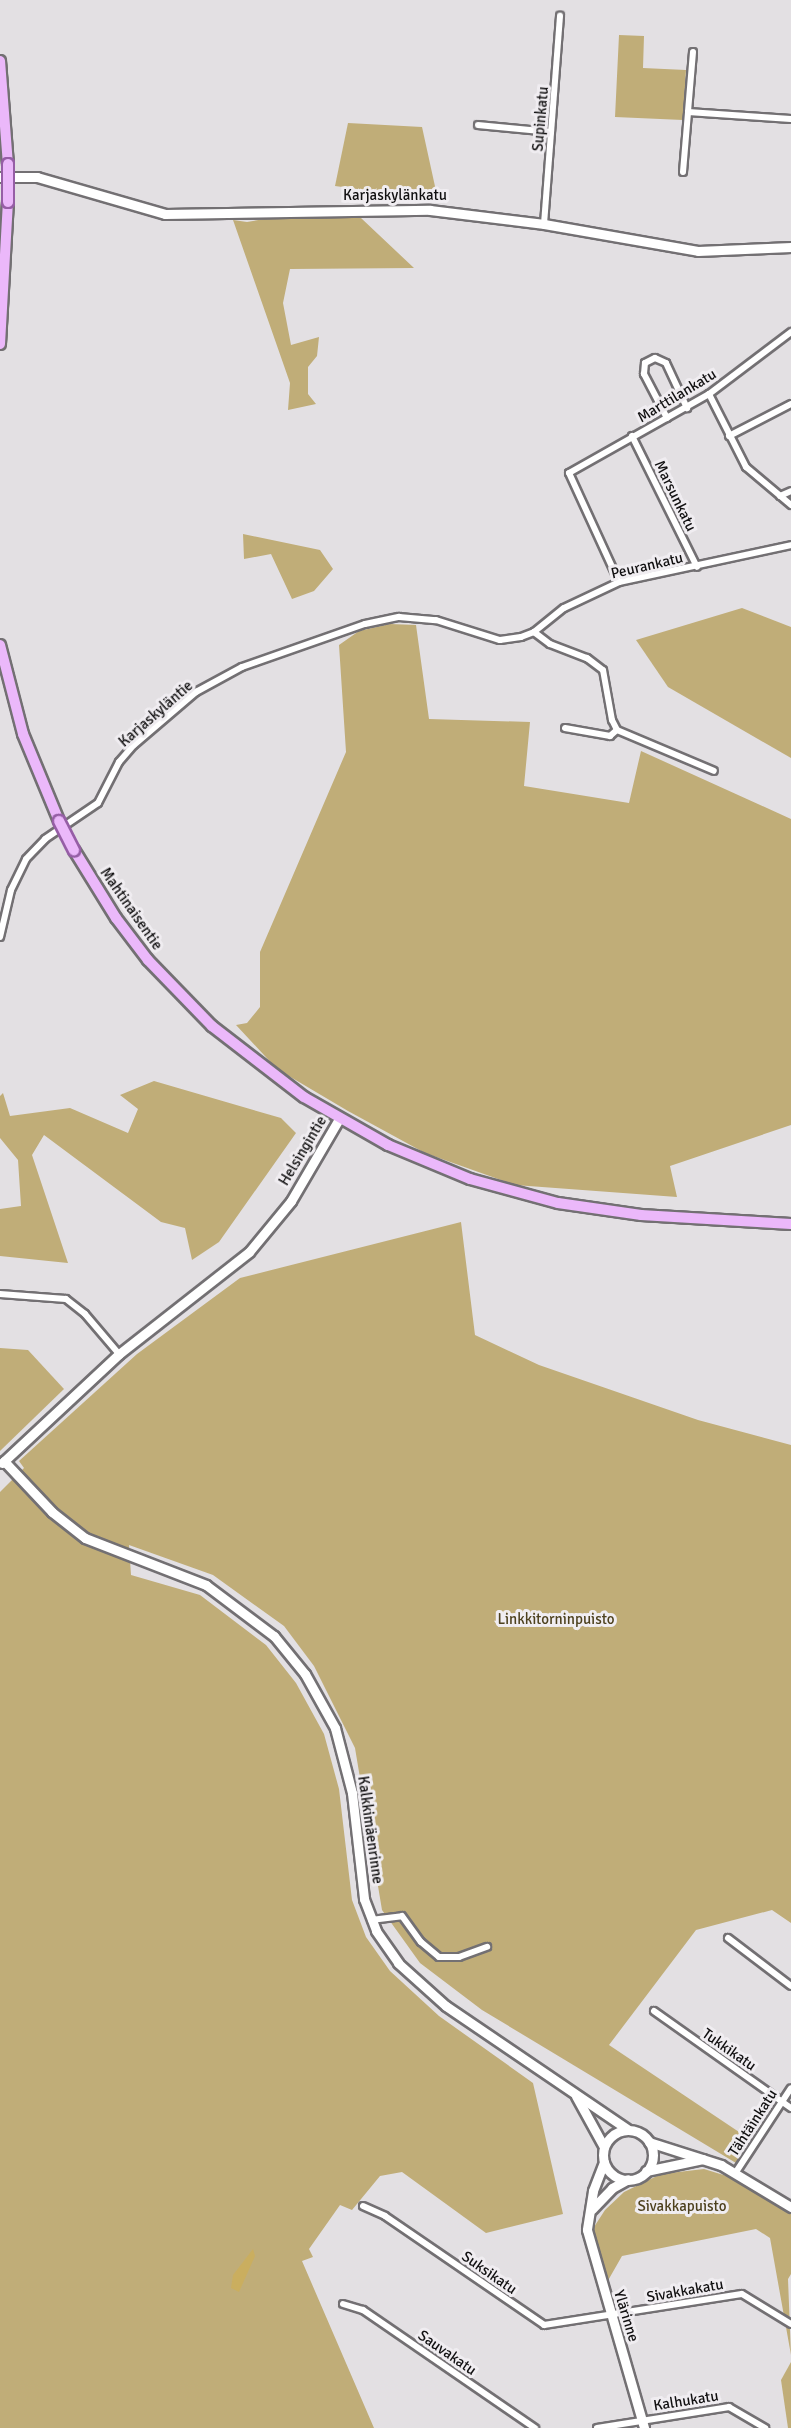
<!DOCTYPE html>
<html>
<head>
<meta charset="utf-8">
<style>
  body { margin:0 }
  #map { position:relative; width:791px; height:2428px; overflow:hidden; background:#e3e0e3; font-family:Signika,sans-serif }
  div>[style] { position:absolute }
  .green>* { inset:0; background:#c0ad78 }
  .water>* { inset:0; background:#caae5f }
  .roads { filter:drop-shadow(2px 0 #737073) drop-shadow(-2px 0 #737073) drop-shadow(0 2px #737073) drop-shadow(0 -2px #737073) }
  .street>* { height:6px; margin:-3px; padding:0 3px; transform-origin:3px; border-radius:3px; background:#fff }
  .secondary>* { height:9px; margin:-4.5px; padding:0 4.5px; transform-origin:4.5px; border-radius:4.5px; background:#fff }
  .secondary>.ring { margin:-4.5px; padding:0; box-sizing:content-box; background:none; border:9px solid #fff; border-radius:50% }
  .primary>* { height:10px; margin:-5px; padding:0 5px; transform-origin:5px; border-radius:5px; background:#ebb8fa }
  .bridges { filter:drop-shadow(2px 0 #965ea6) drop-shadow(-2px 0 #965ea6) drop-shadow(0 2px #965ea6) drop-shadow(0 -2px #965ea6) }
  .primary-bridge>* { height:10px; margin:-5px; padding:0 5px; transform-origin:5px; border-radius:5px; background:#ebb8fa }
  span { translate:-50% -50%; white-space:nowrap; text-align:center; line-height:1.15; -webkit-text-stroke:6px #f0edf1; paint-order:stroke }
  .street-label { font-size:15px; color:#111011 }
  .park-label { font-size:15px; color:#4d411e }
</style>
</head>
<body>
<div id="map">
  <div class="green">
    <i style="clip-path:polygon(619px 35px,644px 36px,643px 68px,686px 70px,683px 120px,615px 117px)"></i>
    <i style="clip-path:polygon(348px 123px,422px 127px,438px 200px,335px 186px)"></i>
    <i style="clip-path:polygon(275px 217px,361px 218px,414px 268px,290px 269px,283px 303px,291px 345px,319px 337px,317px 356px,308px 367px,308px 394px,316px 404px,288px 410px,290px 383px,233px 220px,247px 222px)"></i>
    <i style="clip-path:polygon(243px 534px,320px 550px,333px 569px,314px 591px,292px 599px,271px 554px,244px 559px)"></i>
    <i style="clip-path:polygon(742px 608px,791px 627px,791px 758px,668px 687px,636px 640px)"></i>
    <i style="clip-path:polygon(390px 624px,416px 625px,429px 719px,530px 722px,524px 786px,629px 803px,641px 751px,791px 819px,791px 1125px,670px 1166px,677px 1197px,515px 1185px,425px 1153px,348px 1111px,277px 1069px,236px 1025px,247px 1023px,260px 1007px,260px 952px,346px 752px,339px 645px,359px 631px)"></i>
    <i style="clip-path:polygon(154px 1081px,281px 1118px,296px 1133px,219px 1242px,192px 1260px,185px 1228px,161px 1222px,44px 1135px,32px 1155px,68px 1263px,0 1256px,0 1209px,21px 1206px,18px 1160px,0 1138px,0 1096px,3px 1093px,10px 1116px,70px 1108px,128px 1133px,138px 1109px,120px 1095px)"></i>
    <i style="clip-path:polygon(461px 1222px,475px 1335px,539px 1365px,698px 1420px,791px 1445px,791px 1923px,772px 1910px,696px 1930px,609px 2045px,745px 2136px,749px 2145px,736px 2163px,482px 2010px,420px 1963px,382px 1910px,355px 1748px,314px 1666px,284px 1626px,213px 1575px,129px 1545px,131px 1575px,200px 1595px,266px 1645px,296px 1683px,324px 1734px,339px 1789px,352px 1900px,366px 1937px,390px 1971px,439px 2016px,533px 2083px,563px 2214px,486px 2233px,402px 2172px,380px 2176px,352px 2210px,340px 2205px,309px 2249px,313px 2257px,302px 2261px,374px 2428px,0 2428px,0 1492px,24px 1468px,19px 1461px,137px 1354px,240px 1278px)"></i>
    <i style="clip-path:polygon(0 1348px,28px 1350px,64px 1389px,0 1451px)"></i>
    <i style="clip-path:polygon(704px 2169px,743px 2181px,791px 2213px,791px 2274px,788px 2279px,791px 2355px,770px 2238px,756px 2229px,622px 2256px,606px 2284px,593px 2243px,594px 2227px,605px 2210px,624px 2192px,661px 2174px)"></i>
    <i style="clip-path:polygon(791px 2362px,791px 2428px,788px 2428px,781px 2380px)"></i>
  </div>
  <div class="water">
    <i style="clip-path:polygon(253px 2249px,255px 2256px,239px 2292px,231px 2288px,233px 2275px)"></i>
  </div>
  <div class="roads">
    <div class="street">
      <i style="left:693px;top:52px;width:60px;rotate:94.8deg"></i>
      <i style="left:688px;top:112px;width:103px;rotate:3.9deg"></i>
      <i style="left:478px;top:125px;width:73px;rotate:5.5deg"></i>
      <i style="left:683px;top:172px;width:60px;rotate:-85.2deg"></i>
      <i style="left:544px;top:224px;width:209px;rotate:-85.6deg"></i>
      <i style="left:709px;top:394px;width:82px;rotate:63.1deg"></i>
      <i style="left:746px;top:467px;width:59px;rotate:40.2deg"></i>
      <i style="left:667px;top:418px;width:50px;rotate:-117.6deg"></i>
      <i style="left:644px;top:374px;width:11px;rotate:-85deg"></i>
      <i style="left:645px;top:363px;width:11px;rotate:-27deg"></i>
      <i style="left:655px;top:358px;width:12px;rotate:24deg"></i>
      <i style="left:666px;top:363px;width:50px;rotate:65deg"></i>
      <i style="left:632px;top:436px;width:146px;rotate:63.6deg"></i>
      <i style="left:729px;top:436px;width:70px;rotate:-27.3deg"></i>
      <i style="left:780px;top:496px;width:12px;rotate:-24deg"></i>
      <i style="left:619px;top:582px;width:120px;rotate:-114.6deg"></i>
      <i style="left:569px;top:473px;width:161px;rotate:-29.4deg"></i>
      <i style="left:709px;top:394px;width:103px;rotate:-37.1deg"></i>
      <i style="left:534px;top:632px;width:20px;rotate:37deg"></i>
      <i style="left:550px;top:644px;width:40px;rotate:21deg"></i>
      <i style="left:587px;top:658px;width:20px;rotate:37deg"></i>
      <i style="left:603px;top:670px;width:51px;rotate:79.8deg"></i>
      <i style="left:612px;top:720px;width:11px;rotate:63deg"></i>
      <i style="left:617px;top:730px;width:105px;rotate:22.9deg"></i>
      <i style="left:565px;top:728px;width:46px;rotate:10.1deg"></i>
      <i style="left:610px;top:736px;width:9px;rotate:-41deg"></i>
      <i style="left:0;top:937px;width:48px;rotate:-76.8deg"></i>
      <i style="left:11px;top:890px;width:34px;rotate:-64deg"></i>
      <i style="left:26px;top:859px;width:28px;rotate:-46deg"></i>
      <i style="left:45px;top:839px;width:64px;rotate:-34.2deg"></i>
      <i style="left:98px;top:803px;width:46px;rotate:-62.9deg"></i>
      <i style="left:119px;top:762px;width:23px;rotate:-49deg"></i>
      <i style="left:134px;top:745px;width:82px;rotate:-40.5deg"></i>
      <i style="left:196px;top:692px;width:52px;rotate:-28.5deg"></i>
      <i style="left:242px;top:667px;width:130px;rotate:-19.3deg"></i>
      <i style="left:365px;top:624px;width:35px;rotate:-12deg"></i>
      <i style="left:399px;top:617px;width:37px;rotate:5deg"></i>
      <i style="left:436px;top:620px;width:67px;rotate:17.4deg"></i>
      <i style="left:500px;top:640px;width:21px;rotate:-8deg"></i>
      <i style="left:521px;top:637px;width:14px;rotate:-21deg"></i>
      <i style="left:534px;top:632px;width:38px;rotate:-39deg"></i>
      <i style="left:564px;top:608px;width:61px;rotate:-25.3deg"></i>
      <i style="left:619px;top:582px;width:176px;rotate:-12.1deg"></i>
      <i style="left:0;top:1294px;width:66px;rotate:4.3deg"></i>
      <i style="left:66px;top:1299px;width:24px;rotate:38deg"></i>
      <i style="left:85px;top:1314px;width:52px;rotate:49.6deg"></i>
      <i style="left:371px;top:1920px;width:31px;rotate:-7deg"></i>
      <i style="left:402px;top:1916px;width:32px;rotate:54deg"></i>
      <i style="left:421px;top:1942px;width:23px;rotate:40deg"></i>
      <i style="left:439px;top:1957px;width:20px"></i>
      <i style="left:459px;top:1957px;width:30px;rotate:-20deg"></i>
      <i style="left:728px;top:1938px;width:79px;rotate:37.3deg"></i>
      <i style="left:654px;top:2011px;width:168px;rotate:35.3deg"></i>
      <i style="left:736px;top:2172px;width:100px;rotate:-56.8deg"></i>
      <i style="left:363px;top:2206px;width:24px;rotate:24deg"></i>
      <i style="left:385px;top:2216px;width:193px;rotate:34.4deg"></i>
      <i style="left:544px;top:2325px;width:200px;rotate:-8.9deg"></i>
      <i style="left:742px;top:2294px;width:57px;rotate:31.5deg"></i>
      <i style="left:343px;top:2304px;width:21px;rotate:17deg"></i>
      <i style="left:363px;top:2310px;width:209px;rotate:34.5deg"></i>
      <i style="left:597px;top:2428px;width:134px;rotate:-9deg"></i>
      <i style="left:729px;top:2407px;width:42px;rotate:30.3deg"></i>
    </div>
    <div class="secondary">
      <i style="left:0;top:177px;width:37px"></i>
      <i style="left:37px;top:177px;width:133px;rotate:16.1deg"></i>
      <i style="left:165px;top:214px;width:265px;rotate:-0.9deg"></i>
      <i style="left:430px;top:210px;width:115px;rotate:7deg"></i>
      <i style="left:544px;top:224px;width:156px;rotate:9.9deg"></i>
      <i style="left:698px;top:251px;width:93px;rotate:-2.5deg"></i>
      <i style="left:4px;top:1461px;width:70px;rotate:46.7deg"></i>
      <i style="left:52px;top:1512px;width:42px;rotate:38.2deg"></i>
      <i style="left:85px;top:1538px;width:130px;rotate:21.2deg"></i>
      <i style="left:206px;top:1585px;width:85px;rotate:36.9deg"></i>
      <i style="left:274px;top:1636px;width:49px;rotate:50.8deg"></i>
      <i style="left:305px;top:1674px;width:62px;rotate:60.9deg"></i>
      <i style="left:335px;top:1728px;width:67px;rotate:75.3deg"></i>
      <i style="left:352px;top:1793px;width:107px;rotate:83.5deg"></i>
      <i style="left:364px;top:1899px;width:34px;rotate:69deg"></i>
      <i style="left:376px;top:1931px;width:39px;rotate:55deg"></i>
      <i style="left:398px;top:1963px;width:64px;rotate:41.9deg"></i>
      <i style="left:446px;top:2006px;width:219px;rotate:34.2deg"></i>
      <i style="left:2px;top:1463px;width:160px;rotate:-43deg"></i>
      <i style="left:119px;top:1354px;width:165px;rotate:-38.1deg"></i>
      <i style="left:249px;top:1252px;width:66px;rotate:-50.5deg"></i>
      <i style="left:291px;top:1201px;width:95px;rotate:-59.7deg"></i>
      <i style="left:576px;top:2096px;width:58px;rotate:61.2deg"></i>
      <i class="ring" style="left:603px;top:2130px;width:41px;height:41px"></i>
      <i style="left:649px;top:2142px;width:76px;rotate:17.7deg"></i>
      <i style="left:721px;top:2165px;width:82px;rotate:31deg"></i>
      <i style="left:604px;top:2162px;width:31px;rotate:111deg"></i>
      <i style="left:593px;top:2191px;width:39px;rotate:99deg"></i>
      <i style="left:587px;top:2230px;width:206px;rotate:73.9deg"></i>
      <i style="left:646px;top:2171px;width:58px;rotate:-11.9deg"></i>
      <i style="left:592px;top:2209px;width:29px;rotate:-46deg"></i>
      <i style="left:612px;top:2188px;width:18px;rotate:-29deg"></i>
    </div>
    <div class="primary">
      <i style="left:0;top:61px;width:103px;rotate:85.6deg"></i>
      <i style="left:0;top:344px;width:142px;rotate:-86.8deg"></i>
      <i style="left:0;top:645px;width:92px;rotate:75.5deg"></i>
      <i style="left:23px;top:734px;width:94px;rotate:67.5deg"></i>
      <i style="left:74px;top:850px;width:80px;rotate:58.3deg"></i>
      <i style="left:116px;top:918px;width:53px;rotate:52.7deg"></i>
      <i style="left:148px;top:960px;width:92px;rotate:45.9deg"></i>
      <i style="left:212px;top:1026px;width:116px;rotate:37.7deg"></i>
      <i style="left:304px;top:1097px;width:97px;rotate:29.7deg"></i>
      <i style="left:388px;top:1145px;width:89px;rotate:22.5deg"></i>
      <i style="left:470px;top:1179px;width:91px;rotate:15.3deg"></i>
      <i style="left:558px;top:1203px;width:84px;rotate:8.2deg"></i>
      <i style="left:641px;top:1215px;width:150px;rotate:3.4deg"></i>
    </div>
  </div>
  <div class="bridges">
    <div class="primary-bridge">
      <i style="left:8px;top:164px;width:38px;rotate:90deg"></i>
      <i style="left:59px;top:821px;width:33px;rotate:63deg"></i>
    </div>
  </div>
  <div class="street-label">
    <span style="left:541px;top:119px;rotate:-85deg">Supinkatu</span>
    <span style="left:395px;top:196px">Karjaskylänkatu</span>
    <span style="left:677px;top:396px;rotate:-31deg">Marttilankatu</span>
    <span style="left:675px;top:496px;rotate:64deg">Marsunkatu</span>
    <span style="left:647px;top:566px;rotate:-13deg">Peurankatu</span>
    <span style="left:156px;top:714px;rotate:-41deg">Karjaskyläntie</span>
    <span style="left:131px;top:909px;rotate:55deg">Mahtinaisentie</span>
    <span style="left:303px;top:1151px;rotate:-59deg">Helsingintie</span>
    <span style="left:370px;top:1830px;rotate:82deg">Kalkkimäenrinne</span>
    <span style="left:729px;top:2050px;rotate:35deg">Tukkikatu</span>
    <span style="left:753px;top:2123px;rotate:-57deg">Tähtäinkatu</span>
    <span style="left:489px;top:2273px;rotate:35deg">Suksikatu</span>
    <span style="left:685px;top:2291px;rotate:-10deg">Sivakkakatu</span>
    <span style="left:626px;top:2316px;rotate:73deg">Ylärinne</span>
    <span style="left:447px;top:2353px;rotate:35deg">Sauvakatu</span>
    <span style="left:686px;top:2401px;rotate:-9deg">Kalhukatu</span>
  </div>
  <div class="park-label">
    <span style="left:556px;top:1620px">Linkkitorninpuisto</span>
    <span style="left:682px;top:2207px">Sivakkapuisto</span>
  </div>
</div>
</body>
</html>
